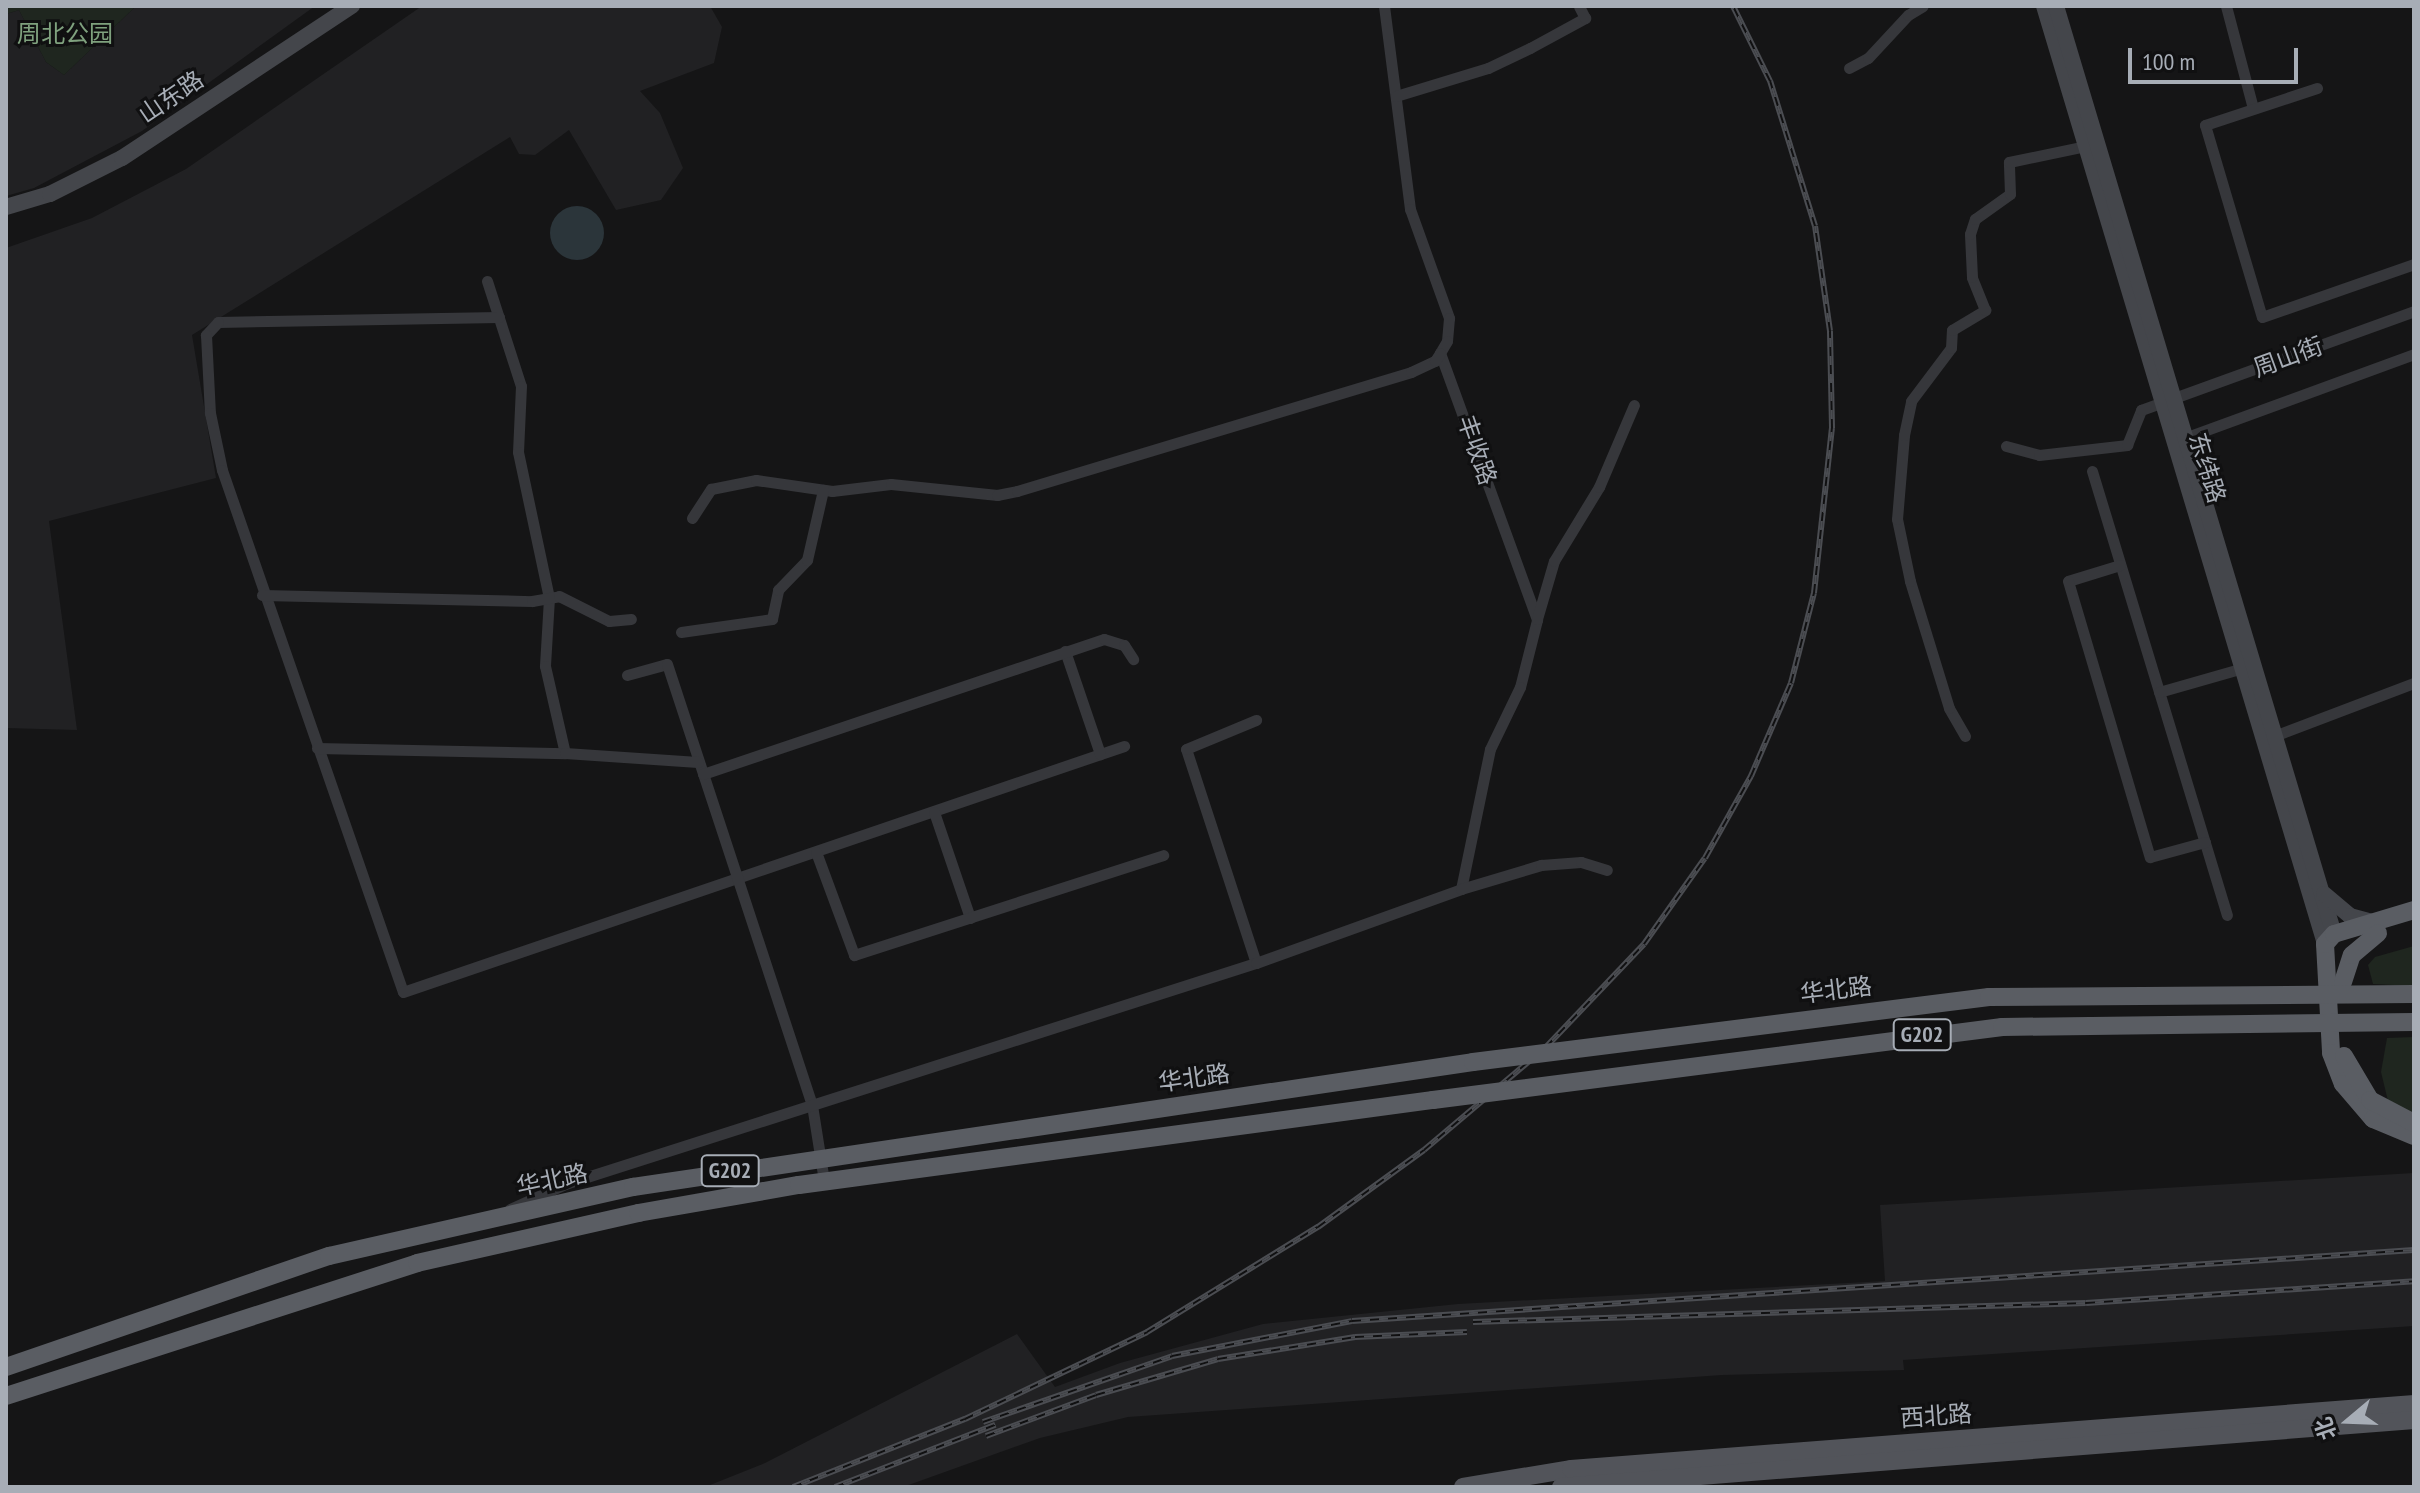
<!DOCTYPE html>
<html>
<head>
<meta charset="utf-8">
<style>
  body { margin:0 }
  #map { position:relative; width:2420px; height:1493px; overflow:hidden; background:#151516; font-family:"PT Sans Narrow","Noto Sans SC",sans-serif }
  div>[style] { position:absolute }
  .built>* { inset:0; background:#212123 }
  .green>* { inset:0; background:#1f261f }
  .water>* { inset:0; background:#2b353a }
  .round { border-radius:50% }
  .minor>* { height:11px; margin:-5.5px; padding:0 5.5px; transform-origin:5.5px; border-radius:5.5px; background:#36373b }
  .secondary>* { height:16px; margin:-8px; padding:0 8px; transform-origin:8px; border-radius:8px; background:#44464b }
  .primary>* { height:18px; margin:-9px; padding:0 9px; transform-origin:9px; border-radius:9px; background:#52545a }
  .trunk>* { height:18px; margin:-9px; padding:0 9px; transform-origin:9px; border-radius:9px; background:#5a5d63 }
  .rail>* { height:6px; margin-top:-3px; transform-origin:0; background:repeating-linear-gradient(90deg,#101011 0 9px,#4b4d52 0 18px); box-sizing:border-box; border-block:2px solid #4b4d52 }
  .trunk-bridge>* { height:18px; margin:-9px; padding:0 9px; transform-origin:9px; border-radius:9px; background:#5a5d63 }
  span { translate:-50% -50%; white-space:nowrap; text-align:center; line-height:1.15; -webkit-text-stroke:6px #101011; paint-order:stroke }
  .shield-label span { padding:2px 6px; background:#101011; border:2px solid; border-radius:6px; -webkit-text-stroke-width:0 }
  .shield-label { font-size:22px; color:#a7adb6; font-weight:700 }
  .park-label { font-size:24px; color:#7fa17e }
  .street-label { font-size:24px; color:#a7adb6 }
  .frame { position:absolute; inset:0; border:8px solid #a7adb6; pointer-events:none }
  .north { position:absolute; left:2308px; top:1381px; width:80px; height:80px; -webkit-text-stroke:6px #101011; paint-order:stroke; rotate:251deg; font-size:22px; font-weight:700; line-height:32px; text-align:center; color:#a7adb6 }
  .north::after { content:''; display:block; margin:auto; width:28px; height:36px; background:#a7adb6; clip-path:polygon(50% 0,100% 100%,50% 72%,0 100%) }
  .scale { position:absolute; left:2128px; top:48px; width:170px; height:36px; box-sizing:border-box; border:4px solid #a7adb6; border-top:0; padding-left:10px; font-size:24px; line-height:28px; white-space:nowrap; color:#a7adb6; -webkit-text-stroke:6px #101011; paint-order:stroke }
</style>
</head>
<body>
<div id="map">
  <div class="built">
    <i style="clip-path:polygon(136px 6px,315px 6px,142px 131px,34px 188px,6px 196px,6px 14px,19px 10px,46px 62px,64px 75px)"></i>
    <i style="clip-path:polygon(422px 6px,710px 6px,722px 27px,714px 63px,640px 91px,660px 113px,683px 168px,661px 200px,616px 210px,569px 130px,535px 155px,519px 154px,510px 137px,192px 335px,216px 478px,49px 521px,77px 730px,6px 728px,6px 248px,92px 218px,186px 169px)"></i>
    <i style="clip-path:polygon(2414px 1173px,2414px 1326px,1903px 1360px,1904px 1370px,1722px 1375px,1128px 1417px,1040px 1438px,903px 1487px,705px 1487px,765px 1463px,1017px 1334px,1055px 1387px,1120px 1363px,1263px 1324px,1458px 1304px,1885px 1281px,1880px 1205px)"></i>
  </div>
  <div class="green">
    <i style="clip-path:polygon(6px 6px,136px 6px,64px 75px,46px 62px,19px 10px,6px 14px)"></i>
    <i style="clip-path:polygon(2414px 946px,2414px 986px,2373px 984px,2368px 965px,2375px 957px)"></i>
    <i style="clip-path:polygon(2414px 1037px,2414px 1114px,2388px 1101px,2381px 1072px,2387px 1038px)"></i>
  </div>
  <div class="water">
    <i class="round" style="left:550px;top:206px;width:54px;height:54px"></i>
  </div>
  <div class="minor">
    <i style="left:1384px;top:6px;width:205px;rotate:82.7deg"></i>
    <i style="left:1410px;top:209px;width:116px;rotate:70.3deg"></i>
    <i style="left:1449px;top:318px;width:23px;rotate:95deg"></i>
    <i style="left:1447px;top:341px;width:14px;rotate:120deg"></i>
    <i style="left:1440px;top:353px;width:284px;rotate:70deg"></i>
    <i style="left:1537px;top:620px;width:69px;rotate:104.2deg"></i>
    <i style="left:1520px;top:687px;width:69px;rotate:115.8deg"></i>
    <i style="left:1490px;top:749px;width:143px;rotate:101.7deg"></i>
    <i style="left:2226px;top:6px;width:106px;rotate:75.2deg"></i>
    <i style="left:1849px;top:68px;width:21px;rotate:-28deg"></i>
    <i style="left:1868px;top:58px;width:59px;rotate:-47.1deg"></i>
    <i style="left:1908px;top:15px;width:17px;rotate:-31deg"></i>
    <i style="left:2317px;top:88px;width:118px;rotate:161.7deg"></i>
    <i style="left:2205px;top:125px;width:200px;rotate:73.5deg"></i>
    <i style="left:2262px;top:317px;width:161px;rotate:-19.2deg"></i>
    <i style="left:1396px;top:96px;width:96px;rotate:-16.9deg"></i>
    <i style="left:1488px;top:68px;width:47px;rotate:-25.5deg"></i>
    <i style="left:1530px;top:48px;width:63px;rotate:-28.6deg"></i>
    <i style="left:1585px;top:18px;width:13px;rotate:-117deg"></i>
    <i style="left:487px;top:281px;width:110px;rotate:72.1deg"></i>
    <i style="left:521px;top:386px;width:66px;rotate:92.6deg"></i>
    <i style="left:518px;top:452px;width:149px;rotate:78deg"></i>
    <i style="left:549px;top:598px;width:68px;rotate:93.4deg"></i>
    <i style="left:545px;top:666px;width:89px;rotate:77.1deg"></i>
    <i style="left:499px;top:317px;width:281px;rotate:179deg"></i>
    <i style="left:218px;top:322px;width:18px;rotate:133deg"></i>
    <i style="left:206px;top:335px;width:78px;rotate:87.1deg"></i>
    <i style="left:210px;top:413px;width:58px;rotate:78.1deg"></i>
    <i style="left:222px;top:470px;width:552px;rotate:70.88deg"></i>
    <i style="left:403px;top:992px;width:762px;rotate:-18.84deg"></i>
    <i style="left:2179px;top:440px;width:250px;rotate:-20.1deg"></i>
    <i style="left:2006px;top:446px;width:34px;rotate:15deg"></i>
    <i style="left:2039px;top:455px;width:89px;rotate:-6.5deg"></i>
    <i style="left:2127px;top:445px;width:38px;rotate:-68deg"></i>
    <i style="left:2141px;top:410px;width:290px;rotate:-19.9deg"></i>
    <i style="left:2092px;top:471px;width:464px;rotate:73.1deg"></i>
    <i style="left:692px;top:518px;width:35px;rotate:-57deg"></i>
    <i style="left:711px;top:489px;width:46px;rotate:-11.3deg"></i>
    <i style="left:756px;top:480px;width:77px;rotate:8.2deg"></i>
    <i style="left:832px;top:491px;width:59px;rotate:-6.8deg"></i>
    <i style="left:891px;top:484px;width:107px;rotate:5.9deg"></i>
    <i style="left:997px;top:495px;width:20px;rotate:-11deg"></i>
    <i style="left:1017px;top:491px;width:412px;rotate:-16.8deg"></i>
    <i style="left:1411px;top:372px;width:26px;rotate:-25deg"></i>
    <i style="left:1435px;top:361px;width:9px;rotate:-58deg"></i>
    <i style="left:2120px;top:565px;width:54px;rotate:162.9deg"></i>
    <i style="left:2068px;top:581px;width:288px;rotate:73.5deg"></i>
    <i style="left:2150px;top:857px;width:57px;rotate:-15.3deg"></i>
    <i style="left:262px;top:595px;width:270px;rotate:1.3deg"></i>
    <i style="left:532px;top:601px;width:27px;rotate:-10deg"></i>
    <i style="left:559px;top:596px;width:56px;rotate:26.6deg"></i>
    <i style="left:609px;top:621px;width:22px;rotate:-5deg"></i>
    <i style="left:1537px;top:619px;width:60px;rotate:-73.7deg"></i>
    <i style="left:1554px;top:561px;width:87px;rotate:-58.7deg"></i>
    <i style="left:1599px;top:487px;width:89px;rotate:-66.9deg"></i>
    <i style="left:681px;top:632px;width:92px;rotate:-8.1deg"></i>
    <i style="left:772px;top:619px;width:30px;rotate:-78deg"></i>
    <i style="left:778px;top:590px;width:42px;rotate:-46deg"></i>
    <i style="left:807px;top:560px;width:72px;rotate:-77.1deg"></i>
    <i style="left:1065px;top:651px;width:109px;rotate:71.2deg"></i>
    <i style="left:627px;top:675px;width:41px;rotate:-15.4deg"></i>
    <i style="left:667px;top:664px;width:464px;rotate:71.8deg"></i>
    <i style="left:812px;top:1105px;width:77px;rotate:81deg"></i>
    <i style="left:2159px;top:692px;width:91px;rotate:-15.9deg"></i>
    <i style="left:1965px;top:736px;width:32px;rotate:-120deg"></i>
    <i style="left:1949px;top:708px;width:133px;rotate:-107.1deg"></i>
    <i style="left:1910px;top:581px;width:63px;rotate:-101.8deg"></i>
    <i style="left:1897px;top:519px;width:84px;rotate:-85.2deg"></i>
    <i style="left:1904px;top:435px;width:35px;rotate:-78deg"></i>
    <i style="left:1911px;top:401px;width:66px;rotate:-53deg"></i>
    <i style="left:1951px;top:348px;width:18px;rotate:-87deg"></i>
    <i style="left:1952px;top:330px;width:39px;rotate:-31deg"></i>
    <i style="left:1985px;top:310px;width:35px;rotate:-112deg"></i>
    <i style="left:1972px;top:277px;width:43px;rotate:-92.7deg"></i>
    <i style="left:1970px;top:234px;width:16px;rotate:-72deg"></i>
    <i style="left:1975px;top:219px;width:43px;rotate:-35.5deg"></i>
    <i style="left:2010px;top:194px;width:32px;rotate:-92deg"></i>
    <i style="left:2009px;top:162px;width:79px;rotate:-11.7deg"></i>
    <i style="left:2269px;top:738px;width:155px;rotate:-20.8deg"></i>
    <i style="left:317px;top:748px;width:248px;rotate:1.2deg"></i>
    <i style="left:565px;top:753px;width:133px;rotate:3.9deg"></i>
    <i style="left:703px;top:774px;width:423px;rotate:-18.6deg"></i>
    <i style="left:1104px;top:639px;width:21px;rotate:17deg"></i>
    <i style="left:1124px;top:645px;width:17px;rotate:57deg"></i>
    <i style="left:934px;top:812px;width:112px;rotate:71.2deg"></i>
    <i style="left:816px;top:852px;width:110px;rotate:69.7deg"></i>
    <i style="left:854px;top:955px;width:325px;rotate:-17.9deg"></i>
    <i style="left:1256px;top:963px;width:225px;rotate:-108.1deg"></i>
    <i style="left:1186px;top:749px;width:76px;rotate:-22.5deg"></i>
    <i style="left:510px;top:1209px;width:60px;rotate:-24.4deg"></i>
    <i style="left:565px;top:1184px;width:725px;rotate:-17.74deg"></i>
    <i style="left:1256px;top:963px;width:218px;rotate:-19.8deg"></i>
    <i style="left:1461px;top:889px;width:84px;rotate:-16.7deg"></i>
    <i style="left:1541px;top:865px;width:40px;rotate:-4.3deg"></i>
    <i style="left:1581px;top:862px;width:27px;rotate:17deg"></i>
  </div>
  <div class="secondary">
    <i style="left:2044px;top:6px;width:979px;rotate:73.32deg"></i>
    <i style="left:2056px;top:6px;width:969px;rotate:73.32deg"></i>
    <i style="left:6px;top:207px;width:46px;rotate:-16.5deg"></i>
    <i style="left:50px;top:194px;width:80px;rotate:-26.6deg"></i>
    <i style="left:122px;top:158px;width:276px;rotate:-33.5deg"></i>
    <i style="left:2324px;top:894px;width:34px;rotate:40deg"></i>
    <i style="left:2350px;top:916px;width:24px;rotate:15deg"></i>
  </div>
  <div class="primary">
    <i style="left:1463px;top:1487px;width:109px;rotate:-9.5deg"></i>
    <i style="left:1571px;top:1469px;width:846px;rotate:-4.41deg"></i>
    <i style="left:1561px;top:1487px;width:856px;rotate:-4.49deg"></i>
  </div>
  <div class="trunk">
    <i style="left:2325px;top:944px;width:109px;rotate:86.8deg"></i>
    <i style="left:2331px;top:1053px;width:33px;rotate:69deg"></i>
    <i style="left:2343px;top:1084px;width:46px;rotate:49.4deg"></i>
    <i style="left:2373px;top:1119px;width:44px;rotate:22.5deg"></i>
    <i style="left:2325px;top:944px;width:13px;rotate:-48deg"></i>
    <i style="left:2334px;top:934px;width:84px;rotate:-16.7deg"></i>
    <i style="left:2343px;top:982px;width:28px;rotate:-72deg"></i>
    <i style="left:2352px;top:955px;width:34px;rotate:-40deg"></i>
    <i style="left:2344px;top:1056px;width:51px;rotate:59.4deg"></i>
    <i style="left:2370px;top:1100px;width:50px;rotate:27.6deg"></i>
    <i style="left:6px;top:1367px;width:342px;rotate:-19deg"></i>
    <i style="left:329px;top:1256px;width:312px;rotate:-12.8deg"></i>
    <i style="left:633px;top:1187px;width:849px;rotate:-8.46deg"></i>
    <i style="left:6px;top:1396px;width:432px;rotate:-17.9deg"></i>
    <i style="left:417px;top:1263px;width:227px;rotate:-12.7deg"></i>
    <i style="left:638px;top:1213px;width:163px;rotate:-9.9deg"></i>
    <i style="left:799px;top:1185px;width:640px;rotate:-7.64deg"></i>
  </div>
  <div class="rail">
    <i style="left:1473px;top:1322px;width:613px;rotate:-1.78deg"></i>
    <i style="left:2086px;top:1303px;width:329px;rotate:-3.8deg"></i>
    <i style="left:983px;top:1422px;width:200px;rotate:-19.2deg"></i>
    <i style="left:1172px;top:1356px;width:183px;rotate:-11deg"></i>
    <i style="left:1352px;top:1321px;width:1064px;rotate:-3.82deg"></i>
    <i style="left:986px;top:1436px;width:117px;rotate:-20.4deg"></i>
    <i style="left:1096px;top:1395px;width:127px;rotate:-16.4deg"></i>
    <i style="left:1218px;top:1359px;width:139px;rotate:-9.1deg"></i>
    <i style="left:1355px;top:1337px;width:112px;rotate:-2.6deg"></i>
    <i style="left:793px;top:1487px;width:185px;rotate:-21.6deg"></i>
    <i style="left:965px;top:1419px;width:202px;rotate:-25.5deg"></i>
    <i style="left:1147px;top:1332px;width:201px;rotate:-31.6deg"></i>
    <i style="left:1318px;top:1227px;width:131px;rotate:-36deg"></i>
    <i style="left:1424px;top:1150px;width:160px;rotate:-40.2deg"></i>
    <i style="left:1546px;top:1047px;width:142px;rotate:-46.4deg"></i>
    <i style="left:1644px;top:944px;width:105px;rotate:-54.7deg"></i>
    <i style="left:1705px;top:858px;width:94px;rotate:-60.7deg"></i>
    <i style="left:1751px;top:776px;width:101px;rotate:-66.7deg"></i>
    <i style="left:1791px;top:683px;width:93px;rotate:-75.7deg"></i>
    <i style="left:1814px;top:593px;width:166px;rotate:-83.8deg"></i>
    <i style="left:1832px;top:428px;width:97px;rotate:-91.2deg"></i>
    <i style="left:1830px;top:331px;width:106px;rotate:-98.1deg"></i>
    <i style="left:1815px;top:226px;width:152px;rotate:-107.2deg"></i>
    <i style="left:1770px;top:81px;width:84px;rotate:-116.3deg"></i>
    <i style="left:835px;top:1487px;width:172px;rotate:-21.2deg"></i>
  </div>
  <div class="trunk-bridge">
    <i style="left:1473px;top:1062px;width:520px;rotate:-7.18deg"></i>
    <i style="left:1989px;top:997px;width:425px;rotate:-0.4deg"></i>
    <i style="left:1433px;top:1100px;width:574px;rotate:-7.31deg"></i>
    <i style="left:2002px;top:1027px;width:412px;rotate:-0.7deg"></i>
  </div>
  <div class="shield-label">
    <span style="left:1922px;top:1035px">G202</span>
    <span style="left:730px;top:1171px">G202</span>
  </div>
  <div class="park-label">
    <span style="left:65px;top:34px">周北公园</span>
  </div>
  <div class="street-label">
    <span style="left:171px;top:97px;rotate:-34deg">山东路</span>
    <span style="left:2288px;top:357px;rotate:-20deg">周山街</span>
    <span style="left:1477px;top:450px;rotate:71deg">丰收路</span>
    <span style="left:2207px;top:468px;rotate:73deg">东纬路</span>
    <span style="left:1836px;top:990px;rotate:-7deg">华北路</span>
    <span style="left:1194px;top:1078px;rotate:-8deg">华北路</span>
    <span style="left:552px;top:1180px;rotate:-12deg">华北路</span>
    <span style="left:1936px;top:1416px;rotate:-4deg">西北路</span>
  </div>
  <div class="frame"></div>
  <div class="north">北</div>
  <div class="scale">100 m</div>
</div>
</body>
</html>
